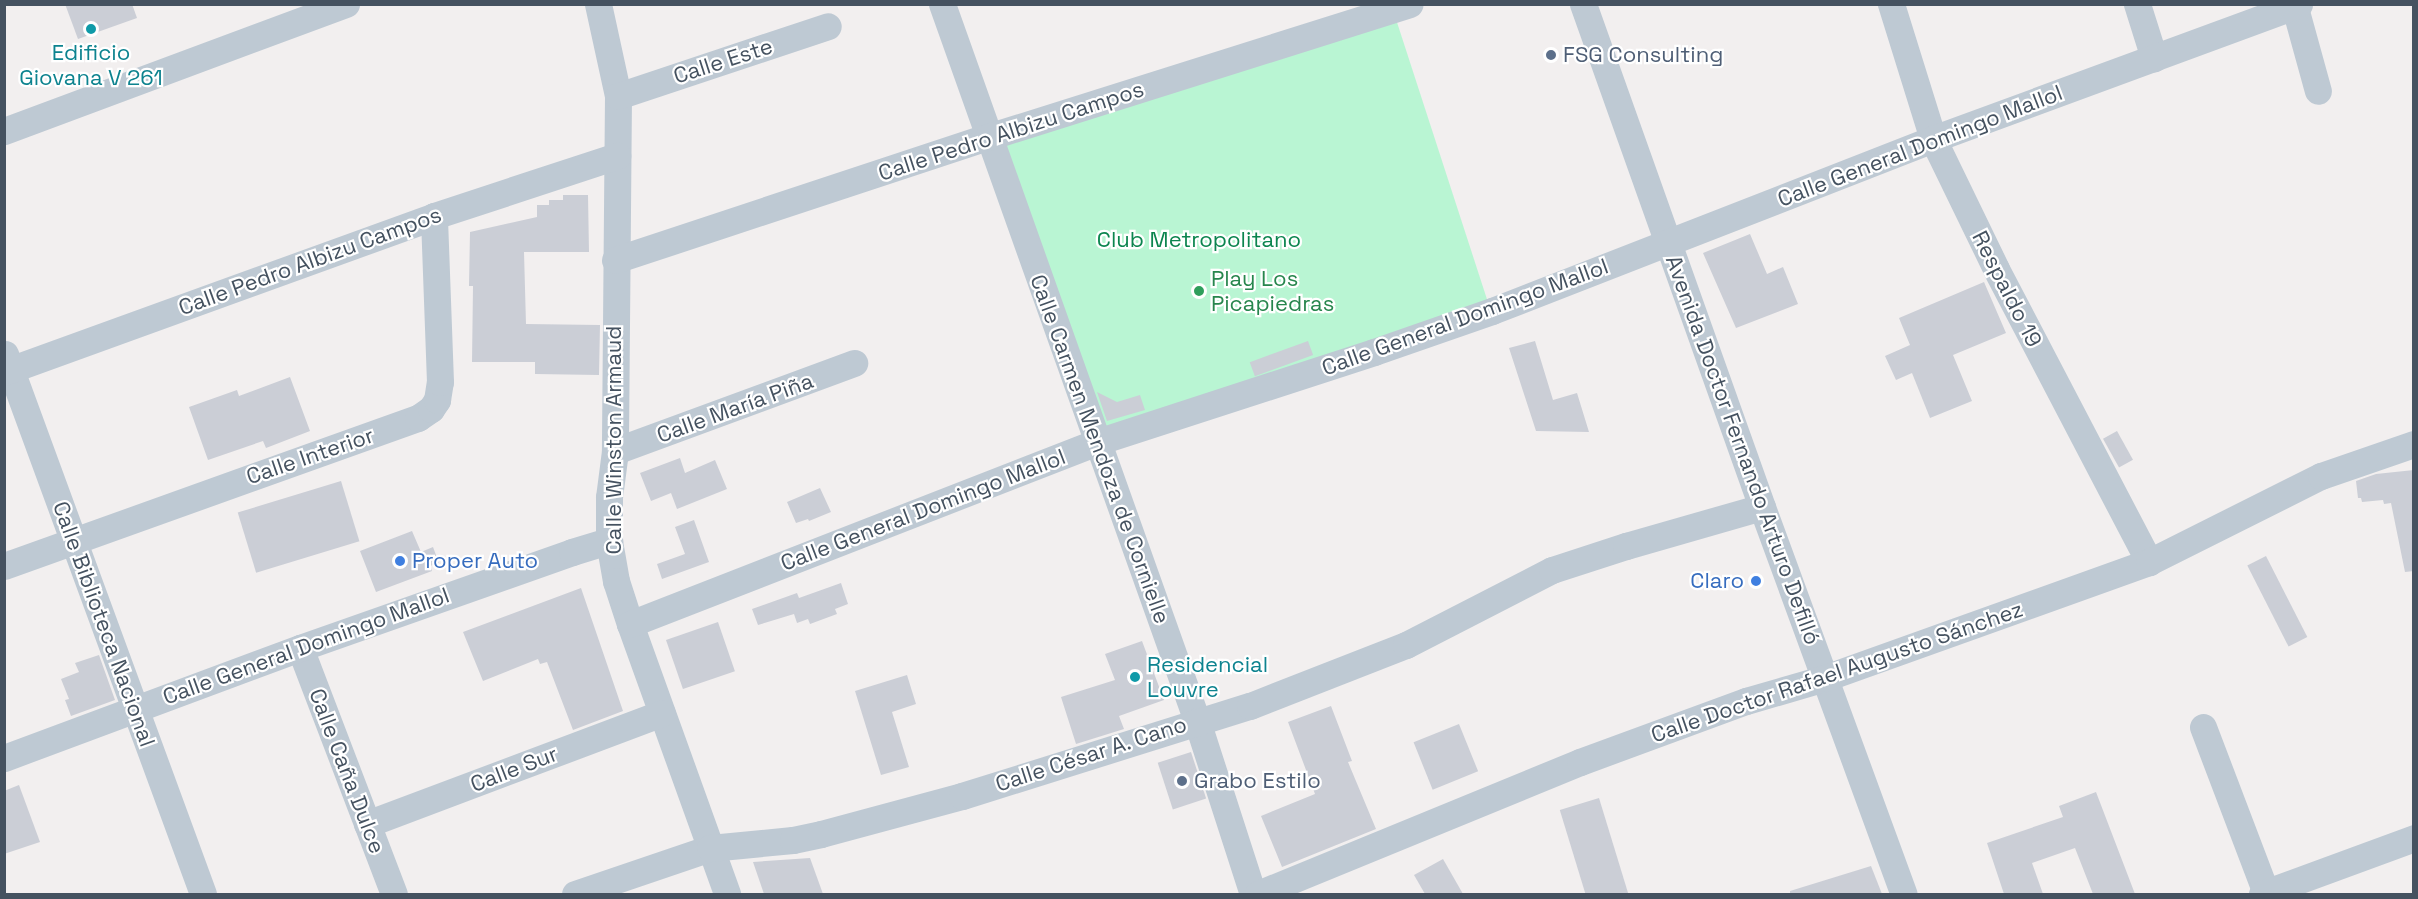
<!DOCTYPE html>
<html>
<head>
<meta charset="utf-8">
<style>
  body { margin:0 }
  #map { position:relative; width:2418px; height:899px; overflow:hidden; background:#f2efef; font-family:"Space Grotesk",sans-serif }
  div>[style] { position:absolute }
  .green>* { inset:0; background:#b9f5d3; transform-origin:0 0 }
  .building>* { inset:0; background:#cbced6; transform-origin:0 0 }
  .minor>* { height:27px; margin:-13.5px; padding:0 13.5px; transform-origin:13.5px; border-radius:13.5px; background:#bec9d3 }
  .dots>* { width:16px; height:16px; translate:-50% -50%; box-sizing:border-box; border:3px solid #fff; border-radius:50% }
  span { translate:-50% -50%; white-space:nowrap; text-align:center; line-height:1.15; -webkit-text-stroke:4.5px #fff; paint-order:stroke }
  .culture-label { font-size:22px; color:#0d838f }
  .left { translate:0 -50%; text-align:left }
  .service-label { font-size:22px; color:#4e5e75 }
  .street-label { font-size:22px; color:#455260 }
  .park-label { font-size:22px; color:#0c854f }
  .leisure-label { font-size:22px; color:#27864d }
  .shop-label { font-size:22px; color:#366cbe }
  .right { translate:-100% -50%; text-align:right }
  .frame { position:absolute; inset:0; border:6px solid #455260; pointer-events:none }
</style>
</head>
<body>
<div id="map">
  <div class="green">
    <i style="left:1393px;top:10px;width:317px;height:424px;rotate:72deg"></i>
  </div>
  <div class="building">
    <i style="clip-path:polygon(65px 4px,132px 4px,137px 18px,78px 39px)"></i>
    <i style="clip-path:polygon(563px 195px,588px 195px,589px 252px,524px 252px,526px 324px,600px 325px,599px 375px,535px 374px,535px 362px,472px 362px,473px 286px,469px 286px,470px 232px,537px 217px,537px 205px,549px 205px,549px 200px,563px 200px)"></i>
    <i style="clip-path:polygon(1750px 234px,1767px 274px,1783px 267px,1798px 304px,1736px 328px,1703px 253px)"></i>
    <i style="clip-path:polygon(1984px 282px,2006px 333px,1953px 355px,1972px 401px,1930px 418px,1912px 373px,1896px 380px,1885px 356px,1910px 345px,1899px 318px)"></i>
    <i style="left:1308px;top:341px;width:15px;height:62px;rotate:70deg"></i>
    <i style="clip-path:polygon(1535px 341px,1553px 400px,1577px 393px,1589px 432px,1536px 431px,1509px 348px)"></i>
    <i style="clip-path:polygon(290px 377px,310px 431px,266px 448px,263px 441px,208px 460px,189px 407px,237px 390px,239px 396px)"></i>
    <i style="clip-path:polygon(1097px 392px,1117px 402px,1140px 395px,1145px 410px,1107px 421px)"></i>
    <i style="left:2117px;top:431px;width:33px;height:16px;rotate:61deg"></i>
    <i style="clip-path:polygon(680px 458px,685px 473px,715px 460px,727px 489px,677px 509px,671px 493px,651px 501px,640px 473px)"></i>
    <i style="clip-path:polygon(2414px 470px,2414px 571px,2405px 572px,2391px 503px,2384px 504px,2383px 500px,2362px 502px,2361px 498px,2358px 498px,2356px 481px,2376px 474px)"></i>
    <i style="left:341px;top:481px;width:63px;height:108px;rotate:73deg"></i>
    <i style="clip-path:polygon(820px 488px,831px 512px,809px 521px,808px 519px,796px 523px,787px 502px)"></i>
    <i style="clip-path:polygon(694px 520px,709px 562px,662px 579px,657px 564px,685px 554px,675px 527px)"></i>
    <i style="clip-path:polygon(412px 531px,421px 552px,433px 547px,439px 563px,430px 566px,432px 571px,376px 592px,360px 551px)"></i>
    <i style="left:2266px;top:556px;width:91px;height:21px;rotate:63deg"></i>
    <i style="clip-path:polygon(841px 583px,848px 604px,835px 609px,837px 614px,810px 624px,808px 619px,797px 623px,794px 614px,758px 625px,752px 609px,797px 593px,799px 598px)"></i>
    <i style="clip-path:polygon(581px 588px,623px 711px,573px 730px,547px 662px,540px 664px,538px 659px,483px 681px,463px 632px)"></i>
    <i style="left:718px;top:622px;width:52px;height:55px;rotate:71deg"></i>
    <i style="clip-path:polygon(1142px 641px,1164px 700px,1119px 716px,1124px 729px,1076px 744px,1061px 697px,1115px 680px,1105px 654px)"></i>
    <i style="clip-path:polygon(99px 655px,115px 700px,71px 716px,65px 700px,69px 699px,61px 679px,79px 672px,75px 663px)"></i>
    <i style="clip-path:polygon(907px 675px,916px 704px,892px 712px,909px 767px,881px 775px,855px 691px)"></i>
    <i style="clip-path:polygon(1331px 706px,1352px 761px,1348px 762px,1376px 829px,1282px 867px,1261px 816px,1315px 794px,1288px 722px)"></i>
    <i style="left:1459px;top:724px;width:51px;height:49px;rotate:68deg"></i>
    <i style="left:1191px;top:752px;width:49px;height:35px;rotate:72deg"></i>
    <i style="clip-path:polygon(19px 785px,40px 842px,4px 854px,4px 791px)"></i>
    <i style="clip-path:polygon(2096px 792px,2135px 894px,2093px 894px,2075px 848px,2032px 863px,2043px 894px,2004px 894px,1987px 843px,2063px 817px,2059px 806px)"></i>
    <i style="left:1599px;top:798px;width:101px;height:41px;rotate:73deg"></i>
    <i style="clip-path:polygon(810px 858px,823px 894px,764px 894px,753px 862px)"></i>
    <i style="clip-path:polygon(1443px 859px,1463px 894px,1425px 894px,1414px 875px)"></i>
    <i style="clip-path:polygon(1871px 866px,1882px 894px,1790px 894px,1790px 891px)"></i>
  </div>
  <div class="minor">
    <i style="left:598px;top:4px;width:94px;rotate:77.7deg"></i>
    <i style="left:618px;top:96px;width:355px;rotate:90.5deg"></i>
    <i style="left:615px;top:451px;width:46px;rotate:97.4deg"></i>
    <i style="left:609px;top:497px;width:44px;rotate:90deg"></i>
    <i style="left:609px;top:541px;width:41px;rotate:80.1deg"></i>
    <i style="left:616px;top:581px;width:45px;rotate:72deg"></i>
    <i style="left:630px;top:624px;width:287px;rotate:70.2deg"></i>
    <i style="left:942px;top:4px;width:761px;rotate:70.42deg"></i>
    <i style="left:1197px;top:721px;width:182px;rotate:72.1deg"></i>
    <i style="left:1583px;top:4px;width:534px;rotate:70.41deg"></i>
    <i style="left:1762px;top:507px;width:412px;rotate:69.9deg"></i>
    <i style="left:1891px;top:4px;width:141px;rotate:72.7deg"></i>
    <i style="left:1933px;top:139px;width:144px;rotate:64.1deg"></i>
    <i style="left:1996px;top:269px;width:331px;rotate:62.4deg"></i>
    <i style="left:2137px;top:4px;width:57px;rotate:72.5deg"></i>
    <i style="left:2294px;top:4px;width:90px;rotate:74.6deg"></i>
    <i style="left:618px;top:96px;width:221px;rotate:-18.4deg"></i>
    <i style="left:4px;top:131px;width:365px;rotate:-20.4deg"></i>
    <i style="left:615px;top:260px;width:393px;rotate:-18.3deg"></i>
    <i style="left:988px;top:137px;width:442px;rotate:-17.5deg"></i>
    <i style="left:5px;top:354px;width:575px;rotate:69.86deg"></i>
    <i style="left:4px;top:372px;width:457px;rotate:-19.9deg"></i>
    <i style="left:434px;top:216px;width:193px;rotate:-18.2deg"></i>
    <i style="left:615px;top:451px;width:255px;rotate:-20.2deg"></i>
    <i style="left:4px;top:566px;width:440px;rotate:-19.7deg"></i>
    <i style="left:418px;top:418px;width:16px;rotate:-35deg"></i>
    <i style="left:431px;top:409px;width:11px;rotate:-56deg"></i>
    <i style="left:437px;top:400px;width:18px;rotate:-81deg"></i>
    <i style="left:440px;top:382px;width:166px;rotate:-92.1deg"></i>
    <i style="left:630px;top:624px;width:501px;rotate:-21.29deg"></i>
    <i style="left:1097px;top:442px;width:291px;rotate:-18deg"></i>
    <i style="left:1374px;top:352px;width:125px;rotate:-19.2deg"></i>
    <i style="left:1492px;top:311px;width:473px;rotate:-21.3deg"></i>
    <i style="left:1933px;top:139px;width:390px;rotate:-20.2deg"></i>
    <i style="left:300px;top:648px;width:263px;rotate:69.1deg"></i>
    <i style="left:2203px;top:727px;width:178px;rotate:69.2deg"></i>
    <i style="left:4px;top:758px;width:316px;rotate:-20.4deg"></i>
    <i style="left:300px;top:648px;width:288px;rotate:-19.4deg"></i>
    <i style="left:572px;top:552px;width:39px;rotate:-17deg"></i>
    <i style="left:367px;top:824px;width:315px;rotate:-20.6deg"></i>
    <i style="left:575px;top:894px;width:143px;rotate:-18.8deg"></i>
    <i style="left:710px;top:848px;width:83px;rotate:-5.5deg"></i>
    <i style="left:793px;top:840px;width:29px;rotate:-12deg"></i>
    <i style="left:821px;top:834px;width:146px;rotate:-15.1deg"></i>
    <i style="left:962px;top:796px;width:302px;rotate:-17.4deg"></i>
    <i style="left:1250px;top:706px;width:168px;rotate:-21.4deg"></i>
    <i style="left:1406px;top:645px;width:164px;rotate:-27.2deg"></i>
    <i style="left:1552px;top:570px;width:78px;rotate:-18deg"></i>
    <i style="left:1626px;top:546px;width:141px;rotate:-16deg"></i>
    <i style="left:1258px;top:894px;width:348px;rotate:-22.3deg"></i>
    <i style="left:1580px;top:762px;width:177px;rotate:-20.2deg"></i>
    <i style="left:1746px;top:701px;width:82px;rotate:-16.2deg"></i>
    <i style="left:1825px;top:678px;width:344px;rotate:-19.7deg"></i>
    <i style="left:2149px;top:562px;width:192px;rotate:-26.6deg"></i>
    <i style="left:2321px;top:476px;width:98px;rotate:-19deg"></i>
    <i style="left:2262px;top:894px;width:162px;rotate:-20.2deg"></i>
  </div>
  <div class="dots">
    <i style="left:91px;top:29px;background:#0f9aa8"></i>
    <i style="left:1551px;top:55px;background:#5c6f8a"></i>
    <i style="left:1199px;top:291px;background:#2e9e5b"></i>
    <i style="left:400px;top:561px;background:#3f7fe0"></i>
    <i style="left:1756px;top:581px;background:#3f7fe0"></i>
    <i style="left:1135px;top:677px;background:#0f9aa8"></i>
    <i style="left:1182px;top:781px;background:#5c6f8a"></i>
  </div>
  <div class="culture-label">
    <span style="left:91px;top:65px">Edificio<br>Giovana V 261</span>
    <span class="left" style="left:1147px;top:677px">Residencial<br>Louvre</span>
  </div>
  <div class="service-label">
    <span class="left" style="left:1563px;top:55px">FSG Consulting</span>
    <span class="left" style="left:1194px;top:781px">Grabo Estilo</span>
  </div>
  <div class="street-label">
    <span style="left:723px;top:61px;rotate:-18deg">Calle Este</span>
    <span style="left:1011px;top:131px;rotate:-18deg">Calle Pedro Albizu Campos</span>
    <span style="left:1920px;top:146px;rotate:-21deg">Calle General Domingo Mallol</span>
    <span style="left:310px;top:261px;rotate:-20deg">Calle Pedro Albizu Campos</span>
    <span style="left:2007px;top:289px;rotate:63deg">Respaldo 19</span>
    <span style="left:1465px;top:317px;rotate:-20deg">Calle General Domingo Mallol</span>
    <span style="left:735px;top:408px;rotate:-20deg">Calle María Piña</span>
    <span style="left:614px;top:440px;rotate:-90deg">Calle Winston Armaud</span>
    <span style="left:1100px;top:449px;rotate:70deg">Calle Carmen Mendoza de Cornielle</span>
    <span style="left:1743px;top:450px;rotate:70deg">Avenida Doctor Fernando Arturo Defilló</span>
    <span style="left:310px;top:456px;rotate:-19deg">Calle Interior</span>
    <span style="left:923px;top:510px;rotate:-21deg">Calle General Domingo Mallol</span>
    <span style="left:104px;top:624px;rotate:70deg">Calle Biblioteca Nacional</span>
    <span style="left:306px;top:646px;rotate:-20deg">Calle General Domingo Mallol</span>
    <span style="left:1837px;top:672px;rotate:-19deg">Calle Doctor Rafael Augusto Sánchez</span>
    <span style="left:1091px;top:754px;rotate:-18deg">Calle César A. Cano</span>
    <span style="left:514px;top:769px;rotate:-21deg">Calle Sur</span>
    <span style="left:347px;top:771px;rotate:69deg">Calle Caña Dulce</span>
  </div>
  <div class="park-label">
    <span style="left:1199px;top:240px">Club Metropolitano</span>
  </div>
  <div class="leisure-label">
    <span class="left" style="left:1211px;top:291px">Play Los<br>Picapiedras</span>
  </div>
  <div class="shop-label">
    <span class="left" style="left:412px;top:561px">Proper Auto</span>
    <span class="right" style="left:1744px;top:581px">Claro</span>
  </div>
  <div class="frame"></div>
</div>
</body>
</html>
